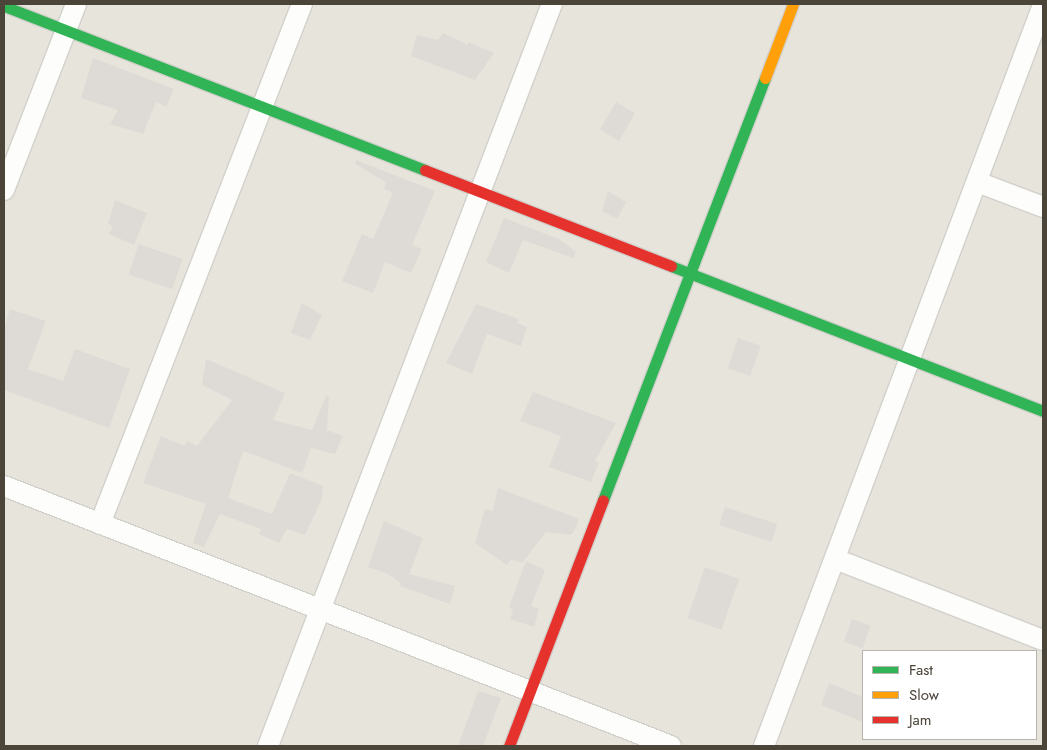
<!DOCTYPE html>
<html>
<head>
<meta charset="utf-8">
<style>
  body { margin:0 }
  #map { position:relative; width:1047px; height:750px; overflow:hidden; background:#f4f2ee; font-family:Jost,sans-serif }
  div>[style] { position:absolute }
  .residential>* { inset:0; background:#e7e4dc }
  .building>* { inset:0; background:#dedbd6; transform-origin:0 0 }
  .roads { filter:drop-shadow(1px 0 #d2d0cb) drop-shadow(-1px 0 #d2d0cb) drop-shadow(0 1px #d2d0cb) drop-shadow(0 -1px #d2d0cb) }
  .street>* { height:20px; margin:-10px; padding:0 10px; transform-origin:10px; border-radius:10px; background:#fdfdfc }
  .fast>* { height:11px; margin:-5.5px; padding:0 5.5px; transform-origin:5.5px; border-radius:5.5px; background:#30b455 }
  .slow>* { height:11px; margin:-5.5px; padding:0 5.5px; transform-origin:5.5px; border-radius:5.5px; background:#ff9f0a }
  .jam>* { height:11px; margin:-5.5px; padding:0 5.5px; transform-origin:5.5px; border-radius:5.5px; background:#e5322d }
  span { translate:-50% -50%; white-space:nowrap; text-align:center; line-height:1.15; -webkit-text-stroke:5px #fff; paint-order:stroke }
  .frame { position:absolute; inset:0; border:5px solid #4b4439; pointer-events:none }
  .legend { position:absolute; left:862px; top:650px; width:175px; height:90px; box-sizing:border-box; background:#fff; border:1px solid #b7b4b0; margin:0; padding:6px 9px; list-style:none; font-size:15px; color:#4b4439 }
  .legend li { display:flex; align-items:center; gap:10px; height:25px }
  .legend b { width:25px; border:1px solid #b7b4b0 }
</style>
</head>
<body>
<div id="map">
  <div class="residential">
    <i style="clip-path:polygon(evenodd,4px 4px,1043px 4px,1043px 746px,4px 746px,4px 4px,863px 651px,1036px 651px,1036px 739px,863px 739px,863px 651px)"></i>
  </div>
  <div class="building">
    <i style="clip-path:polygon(443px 33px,468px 45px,468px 42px,494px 53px,475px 80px,411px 56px,417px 35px,438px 40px)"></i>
    <i style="clip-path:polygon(93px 58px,174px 89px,166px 107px,156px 102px,143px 134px,110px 124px,118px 110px,81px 98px)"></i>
    <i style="left:616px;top:102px;width:22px;height:32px;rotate:30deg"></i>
    <i style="clip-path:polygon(356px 160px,435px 191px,412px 245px,422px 249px,411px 273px,385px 262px,373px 293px,342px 281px,362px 234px,373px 239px,393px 193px,384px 189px,386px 182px,355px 164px)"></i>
    <i style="clip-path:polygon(608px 191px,626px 202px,617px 219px,602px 211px)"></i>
    <i style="clip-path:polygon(115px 200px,147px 213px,134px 245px,109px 234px,113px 226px,108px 224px)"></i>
    <i style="clip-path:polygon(504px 218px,559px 239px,576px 252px,573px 258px,523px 240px,509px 273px,486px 262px)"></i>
    <i style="left:139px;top:244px;width:46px;height:32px;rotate:19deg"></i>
    <i style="clip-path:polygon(302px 303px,322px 315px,310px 340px,291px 333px)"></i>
    <i style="clip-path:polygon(476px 304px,519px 319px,517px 323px,527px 327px,521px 346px,487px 334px,472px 374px,446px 363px)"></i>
    <i style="clip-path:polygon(10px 309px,46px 321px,28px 369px,63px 381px,75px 349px,130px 369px,109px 428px,4px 390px,4px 327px)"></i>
    <i style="left:738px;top:338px;width:24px;height:32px;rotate:19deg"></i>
    <i style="clip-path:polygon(206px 359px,285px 393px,273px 420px,312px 430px,326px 396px,329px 397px,327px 430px,343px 436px,335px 454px,311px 448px,302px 473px,243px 451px,228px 498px,272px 514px,290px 473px,323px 486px,322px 499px,305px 535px,287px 529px,279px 543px,259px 534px,261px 529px,220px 514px,204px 547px,193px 543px,206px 504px,143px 483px,161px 436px,185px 446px,187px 441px,197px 446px,232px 400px,202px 385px)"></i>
    <i style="clip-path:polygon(533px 392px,616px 423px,595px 461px,599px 463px,591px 482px,549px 467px,561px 436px,520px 421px)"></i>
    <i style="clip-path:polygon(498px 488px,579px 519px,575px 530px,571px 535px,546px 532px,522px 563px,511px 559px,507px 565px,475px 543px,485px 509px,493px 511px)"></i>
    <i style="left:725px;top:507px;width:55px;height:19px;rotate:18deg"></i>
    <i style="clip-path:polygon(384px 521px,423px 538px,409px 574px,455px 586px,450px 604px,400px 586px,401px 583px,388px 574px,368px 567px)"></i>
    <i style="clip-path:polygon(526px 561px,545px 570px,531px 606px,539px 609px,534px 627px,510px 619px,513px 609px,509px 607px)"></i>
    <i style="left:705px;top:567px;width:36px;height:54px;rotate:19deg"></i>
    <i style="left:852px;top:619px;width:20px;height:24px;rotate:20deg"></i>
    <i style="clip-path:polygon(829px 683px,863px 697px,863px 722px,821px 705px)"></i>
    <i style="clip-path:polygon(478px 691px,501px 698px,483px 746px,458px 746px)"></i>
  </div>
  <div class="roads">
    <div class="street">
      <i style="left:977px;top:182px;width:71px;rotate:20.7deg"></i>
      <i style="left:4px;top:190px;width:199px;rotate:-68.8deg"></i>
      <i style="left:4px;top:486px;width:716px;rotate:21.3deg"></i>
      <i style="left:100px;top:524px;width:558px;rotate:-68.77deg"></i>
      <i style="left:835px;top:559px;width:223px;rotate:21.3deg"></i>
      <i style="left:268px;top:746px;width:794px;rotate:-69.06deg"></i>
      <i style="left:764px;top:746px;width:792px;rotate:-69.37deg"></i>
    </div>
    <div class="fast">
      <i style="left:4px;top:6px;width:452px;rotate:21.3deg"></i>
      <i style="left:671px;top:266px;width:399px;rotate:21.3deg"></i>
      <i style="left:603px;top:500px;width:452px;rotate:-69deg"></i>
    </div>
    <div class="slow">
      <i style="left:765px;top:78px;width:79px;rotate:-69.3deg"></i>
    </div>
    <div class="jam">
      <i style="left:425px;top:170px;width:264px;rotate:21.3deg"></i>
      <i style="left:509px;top:746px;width:263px;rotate:-69.1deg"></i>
    </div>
  </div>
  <div class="frame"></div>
  <ul class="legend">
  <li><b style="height:6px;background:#30b455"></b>Fast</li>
  <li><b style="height:6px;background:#ff9f0a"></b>Slow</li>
  <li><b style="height:6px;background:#e5322d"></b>Jam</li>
  </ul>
</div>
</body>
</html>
